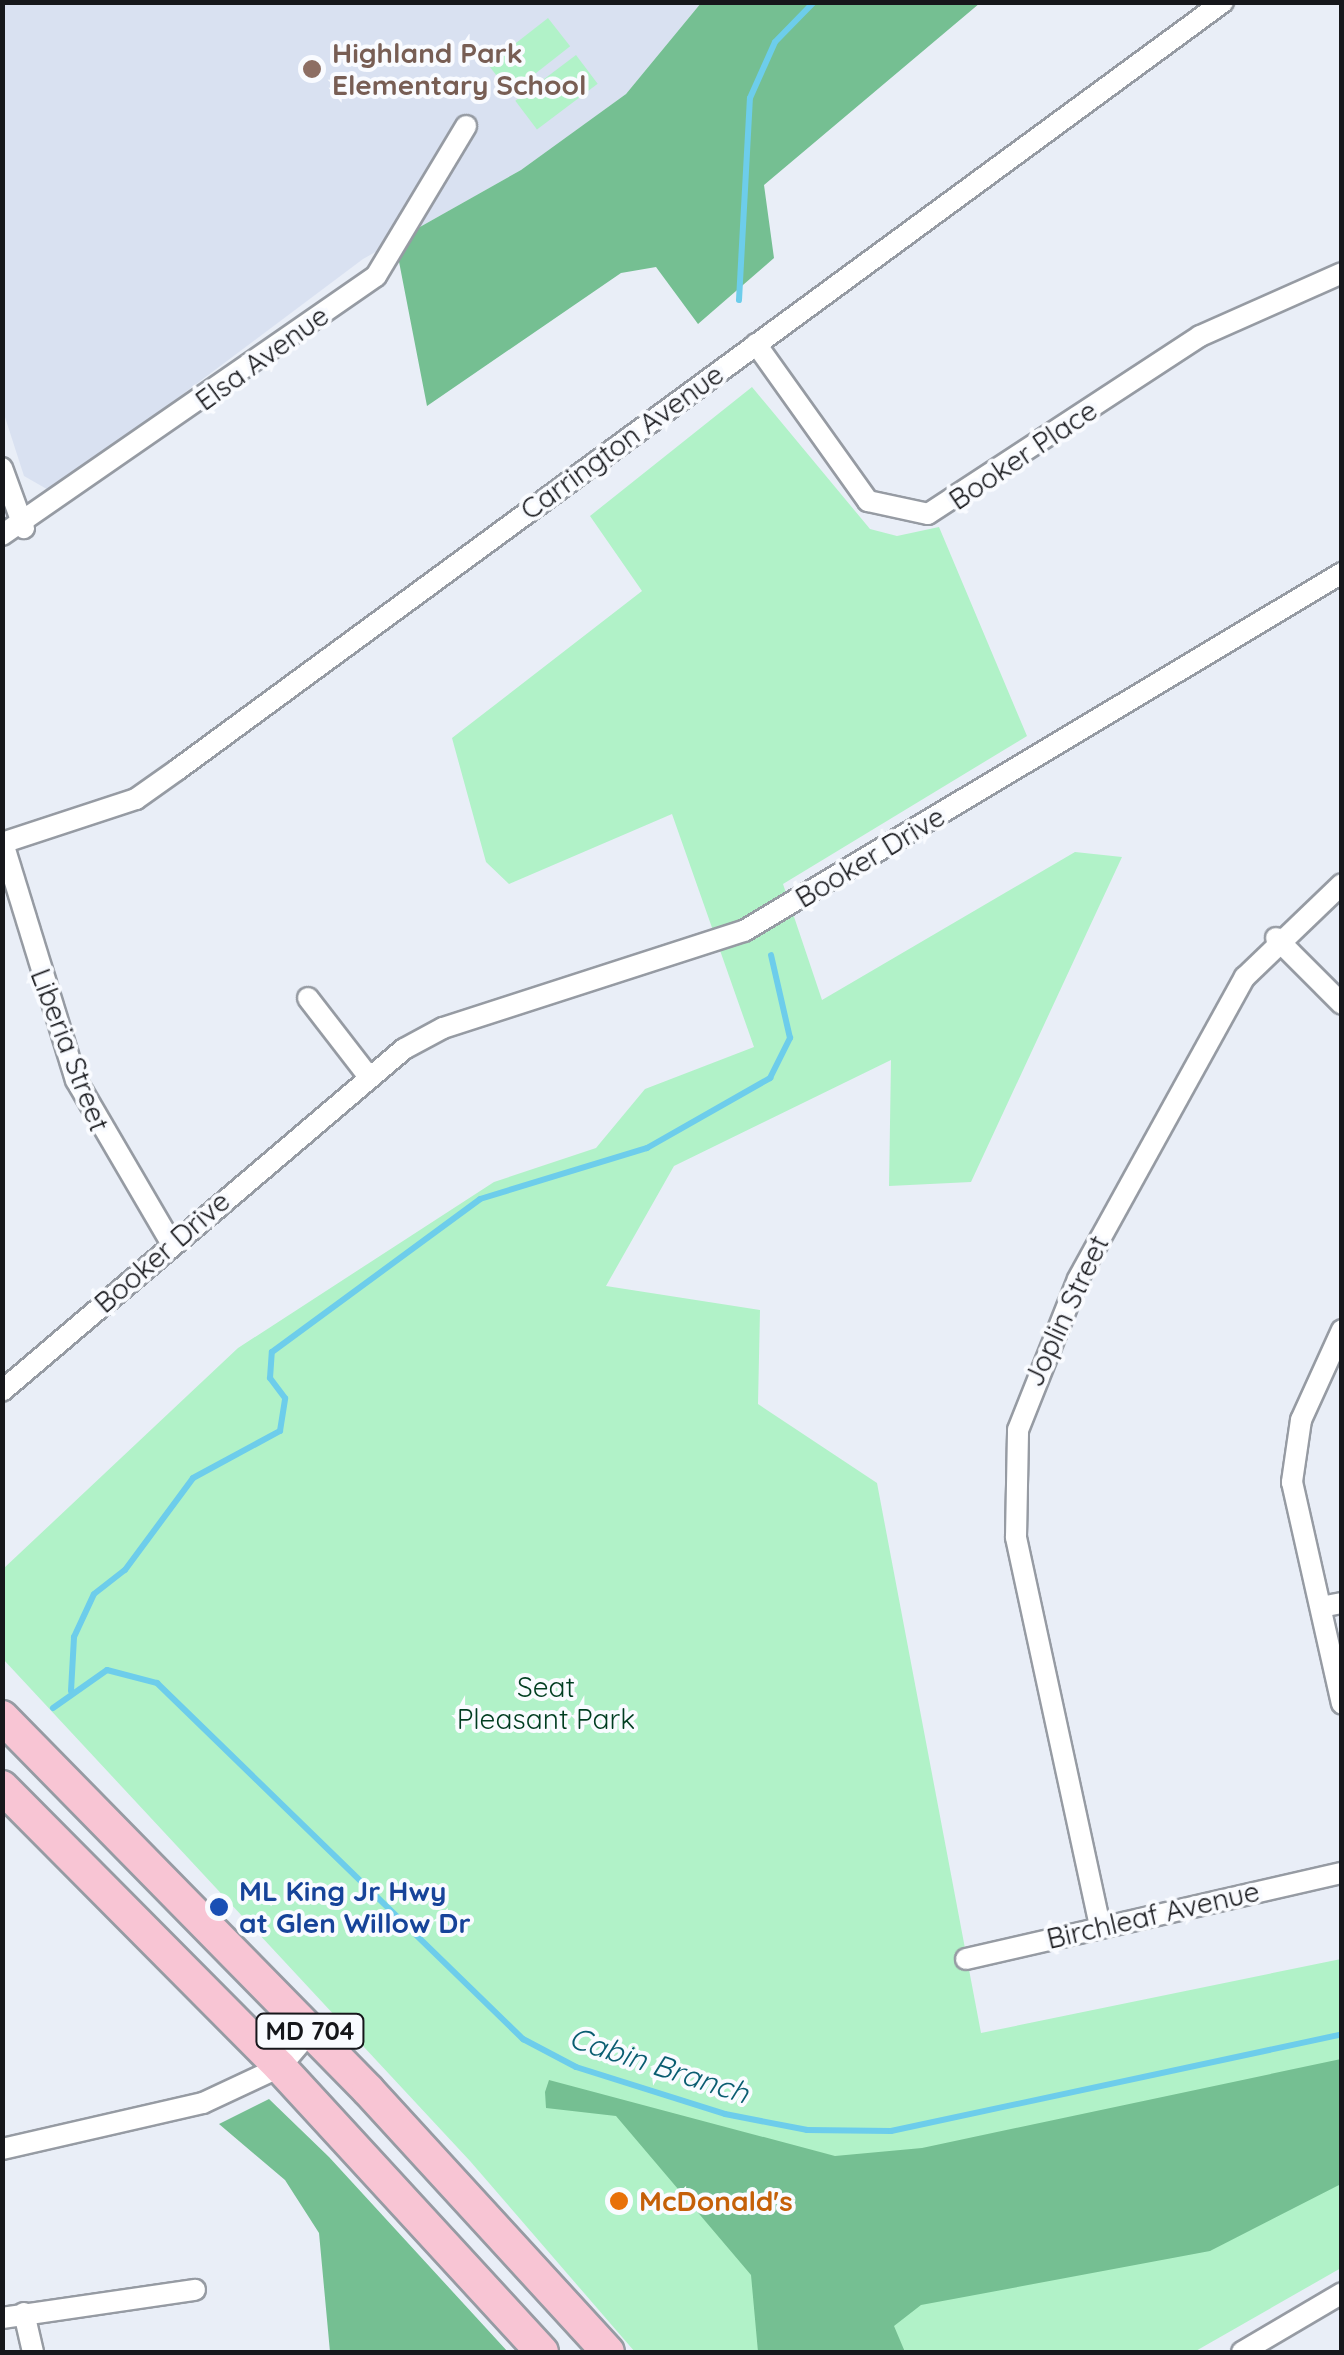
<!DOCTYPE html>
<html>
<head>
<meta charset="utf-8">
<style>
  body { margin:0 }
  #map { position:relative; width:1344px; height:2355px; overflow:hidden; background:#e9eef7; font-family:Quicksand,sans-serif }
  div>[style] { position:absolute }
  .built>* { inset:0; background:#d9e1f1 }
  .green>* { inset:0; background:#b1f2c8; transform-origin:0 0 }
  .forest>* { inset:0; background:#75bf92 }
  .stream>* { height:6px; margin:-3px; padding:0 3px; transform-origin:3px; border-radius:3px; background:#6dcdeb }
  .roads { filter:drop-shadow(2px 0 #969ba3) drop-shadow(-2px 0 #969ba3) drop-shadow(0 2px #969ba3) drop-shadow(0 -2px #969ba3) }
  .minor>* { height:20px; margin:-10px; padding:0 10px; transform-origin:10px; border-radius:10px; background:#fff }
  .primary>* { height:32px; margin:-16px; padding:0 16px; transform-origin:16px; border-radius:16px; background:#f8c5d4 }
  .dots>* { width:28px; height:28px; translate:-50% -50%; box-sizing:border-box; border:5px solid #f9fbff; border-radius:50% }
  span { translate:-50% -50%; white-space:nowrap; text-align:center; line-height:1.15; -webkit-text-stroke:8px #f9fbff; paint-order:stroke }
  .shield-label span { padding:2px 8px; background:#f9fbff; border:2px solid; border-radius:8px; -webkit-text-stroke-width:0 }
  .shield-label { font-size:25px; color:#16171b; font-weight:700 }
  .education-label { font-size:28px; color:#785e54; font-weight:700 }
  .left { translate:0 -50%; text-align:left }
  .street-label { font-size:28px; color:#16171b }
  .park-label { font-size:28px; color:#003d20 }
  .transit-label { font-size:28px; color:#164399; font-weight:700 }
  .food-label { font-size:28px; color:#c56008; font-weight:700 }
  .water-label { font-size:30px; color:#0a5d71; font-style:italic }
  .frame { position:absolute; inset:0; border:5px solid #16171b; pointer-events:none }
</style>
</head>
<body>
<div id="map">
  <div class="built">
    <i style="clip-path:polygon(2px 3px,701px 3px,626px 94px,521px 170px,363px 259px,52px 492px,24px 476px,3px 411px)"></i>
  </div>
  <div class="green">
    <i style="left:548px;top:18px;width:36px;height:76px;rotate:52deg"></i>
    <i style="left:576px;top:55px;width:36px;height:76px;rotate:53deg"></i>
    <i style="clip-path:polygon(752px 387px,870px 529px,897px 536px,939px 527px,1027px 736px,783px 884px,822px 1000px,1075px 852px,1122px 857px,971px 1182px,889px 1186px,891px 1060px,674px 1166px,606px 1286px,760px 1310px,758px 1404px,877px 1483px,981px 2033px,1341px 1959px,1341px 2268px,1194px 2352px,635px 2352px,470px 2161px,3px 1659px,3px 1569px,238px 1348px,494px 1182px,596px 1148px,645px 1089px,754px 1047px,672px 814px,509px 884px,486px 862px,452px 738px,642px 591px,590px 516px)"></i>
  </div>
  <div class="forest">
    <i style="clip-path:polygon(701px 3px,980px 3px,764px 185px,774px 258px,698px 324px,656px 267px,621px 273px,427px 406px,395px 241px,521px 170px,626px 94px)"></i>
    <i style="clip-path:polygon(1341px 2059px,1341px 2184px,1210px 2251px,921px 2305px,894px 2326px,905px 2352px,758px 2352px,751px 2275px,616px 2116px,546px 2108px,545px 2092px,549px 2080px,835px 2156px,922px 2148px)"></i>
    <i style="clip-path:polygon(269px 2099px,329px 2157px,508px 2352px,330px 2352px,319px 2233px,285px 2180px,219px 2124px)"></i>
  </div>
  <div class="stream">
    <i style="left:739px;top:300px;width:202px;rotate:-86.9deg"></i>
    <i style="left:750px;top:98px;width:61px;rotate:-65.9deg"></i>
    <i style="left:775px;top:42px;width:56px;rotate:-45.7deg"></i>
    <i style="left:71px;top:1691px;width:54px;rotate:-86.8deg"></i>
    <i style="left:74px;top:1637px;width:47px;rotate:-65.1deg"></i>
    <i style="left:94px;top:1594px;width:39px;rotate:-38deg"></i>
    <i style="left:125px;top:1570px;width:114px;rotate:-53.5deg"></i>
    <i style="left:193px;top:1478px;width:99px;rotate:-28.4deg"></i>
    <i style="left:280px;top:1431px;width:33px;rotate:-81deg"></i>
    <i style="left:285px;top:1398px;width:25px;rotate:-127deg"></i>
    <i style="left:270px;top:1378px;width:26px;rotate:-86deg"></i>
    <i style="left:272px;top:1352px;width:258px;rotate:-36.3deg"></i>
    <i style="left:480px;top:1199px;width:175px;rotate:-17deg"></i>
    <i style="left:647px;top:1148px;width:142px;rotate:-29.6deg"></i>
    <i style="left:770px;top:1078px;width:45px;rotate:-63.4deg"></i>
    <i style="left:790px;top:1038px;width:85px;rotate:-102.9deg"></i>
    <i style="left:53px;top:1708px;width:66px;rotate:-35.1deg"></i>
    <i style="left:107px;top:1670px;width:52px;rotate:14.6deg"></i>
    <i style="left:157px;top:1683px;width:511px;rotate:44.21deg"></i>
    <i style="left:523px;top:2039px;width:60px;rotate:27.8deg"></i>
    <i style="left:576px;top:2067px;width:156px;rotate:17.5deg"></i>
    <i style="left:725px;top:2114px;width:84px;rotate:11deg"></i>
    <i style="left:807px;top:2130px;width:84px;rotate:0.7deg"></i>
    <i style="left:891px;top:2131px;width:461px;rotate:-12.1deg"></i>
  </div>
  <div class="roads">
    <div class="minor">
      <i style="left:756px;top:344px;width:193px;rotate:54.5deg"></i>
      <i style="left:868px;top:501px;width:61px;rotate:12.2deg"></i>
      <i style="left:928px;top:514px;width:325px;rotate:-33.2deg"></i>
      <i style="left:1200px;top:336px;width:155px;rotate:-23.9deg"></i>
      <i style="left:2px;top:468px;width:64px;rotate:69.9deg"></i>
      <i style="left:2px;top:535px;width:455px;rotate:-34.7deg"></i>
      <i style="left:376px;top:276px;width:175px;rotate:-59deg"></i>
      <i style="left:2px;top:843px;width:141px;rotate:-18.2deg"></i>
      <i style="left:136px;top:799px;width:50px;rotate:-35.3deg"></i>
      <i style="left:177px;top:770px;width:1298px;rotate:-36.29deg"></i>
      <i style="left:3px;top:843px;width:248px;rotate:72.9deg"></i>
      <i style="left:76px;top:1080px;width:186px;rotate:59.7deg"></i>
      <i style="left:1276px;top:938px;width:93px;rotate:45deg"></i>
      <i style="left:308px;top:998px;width:100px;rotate:52.3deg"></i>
      <i style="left:1342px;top:1330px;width:99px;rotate:114.5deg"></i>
      <i style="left:1301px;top:1420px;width:63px;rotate:98.3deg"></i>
      <i style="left:1292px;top:1482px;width:227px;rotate:77.3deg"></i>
      <i style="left:2px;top:1391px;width:528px;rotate:-40.39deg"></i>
      <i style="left:404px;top:1049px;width:44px;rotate:-28.3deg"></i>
      <i style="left:443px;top:1028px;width:316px;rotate:-17.9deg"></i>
      <i style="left:744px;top:931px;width:697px;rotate:-30.91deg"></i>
      <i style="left:1321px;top:1607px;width:21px;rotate:-11deg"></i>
      <i style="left:1100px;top:1926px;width:398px;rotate:-102.2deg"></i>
      <i style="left:1016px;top:1537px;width:107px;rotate:-88.9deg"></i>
      <i style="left:1018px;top:1430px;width:162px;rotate:-68.3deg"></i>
      <i style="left:1078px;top:1279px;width:345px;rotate:-61.1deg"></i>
      <i style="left:1245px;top:977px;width:134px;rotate:-43.8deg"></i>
      <i style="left:966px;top:1959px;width:386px;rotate:-12.9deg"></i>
      <i style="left:2px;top:2149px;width:206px;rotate:-12.9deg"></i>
      <i style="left:203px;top:2103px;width:85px;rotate:-25.1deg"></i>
      <i style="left:280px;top:2067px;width:46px;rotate:-49.4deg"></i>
      <i style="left:24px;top:2313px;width:40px;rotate:77deg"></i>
      <i style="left:2px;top:2318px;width:195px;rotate:-8.3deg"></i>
      <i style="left:1242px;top:2352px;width:116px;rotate:-30.5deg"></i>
    </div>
    <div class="primary">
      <i style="left:2px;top:1717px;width:523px;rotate:45.54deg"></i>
      <i style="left:368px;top:2090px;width:355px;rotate:47.5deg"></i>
      <i style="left:2px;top:1787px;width:395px;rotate:45.2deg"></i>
      <i style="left:280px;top:2067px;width:387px;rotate:47.4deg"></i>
    </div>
  </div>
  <div class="dots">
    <i style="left:312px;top:69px;background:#8d6e63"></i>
    <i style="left:219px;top:1907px;background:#1a4fb4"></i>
    <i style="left:619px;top:2201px;background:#e8710a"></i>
  </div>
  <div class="shield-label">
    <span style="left:310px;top:2031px">MD 704</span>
  </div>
  <div class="education-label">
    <span class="left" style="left:332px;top:69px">Highland Park<br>Elementary School</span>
  </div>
  <div class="street-label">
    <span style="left:262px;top:358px;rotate:-36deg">Elsa Avenue</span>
    <span style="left:622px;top:442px;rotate:-36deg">Carrington Avenue</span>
    <span style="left:1023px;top:455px;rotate:-34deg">Booker Place</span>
    <span style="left:870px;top:857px;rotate:-31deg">Booker Drive</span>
    <span style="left:70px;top:1050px;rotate:69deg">Liberia Street</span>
    <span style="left:162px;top:1252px;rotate:-41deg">Booker Drive</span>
    <span style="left:1066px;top:1311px;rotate:-65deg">Joplin Street</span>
    <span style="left:1153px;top:1915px;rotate:-13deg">Birchleaf Avenue</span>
  </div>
  <div class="park-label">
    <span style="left:546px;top:1703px">Seat<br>Pleasant Park</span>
  </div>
  <div class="transit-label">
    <span class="left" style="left:239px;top:1907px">ML King Jr Hwy<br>at Glen Willow Dr</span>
  </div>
  <div class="food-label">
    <span class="left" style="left:639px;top:2201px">McDonald's</span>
  </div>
  <div class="water-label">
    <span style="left:659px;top:2065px;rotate:18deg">Cabin Branch</span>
  </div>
  <div class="frame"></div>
</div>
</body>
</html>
